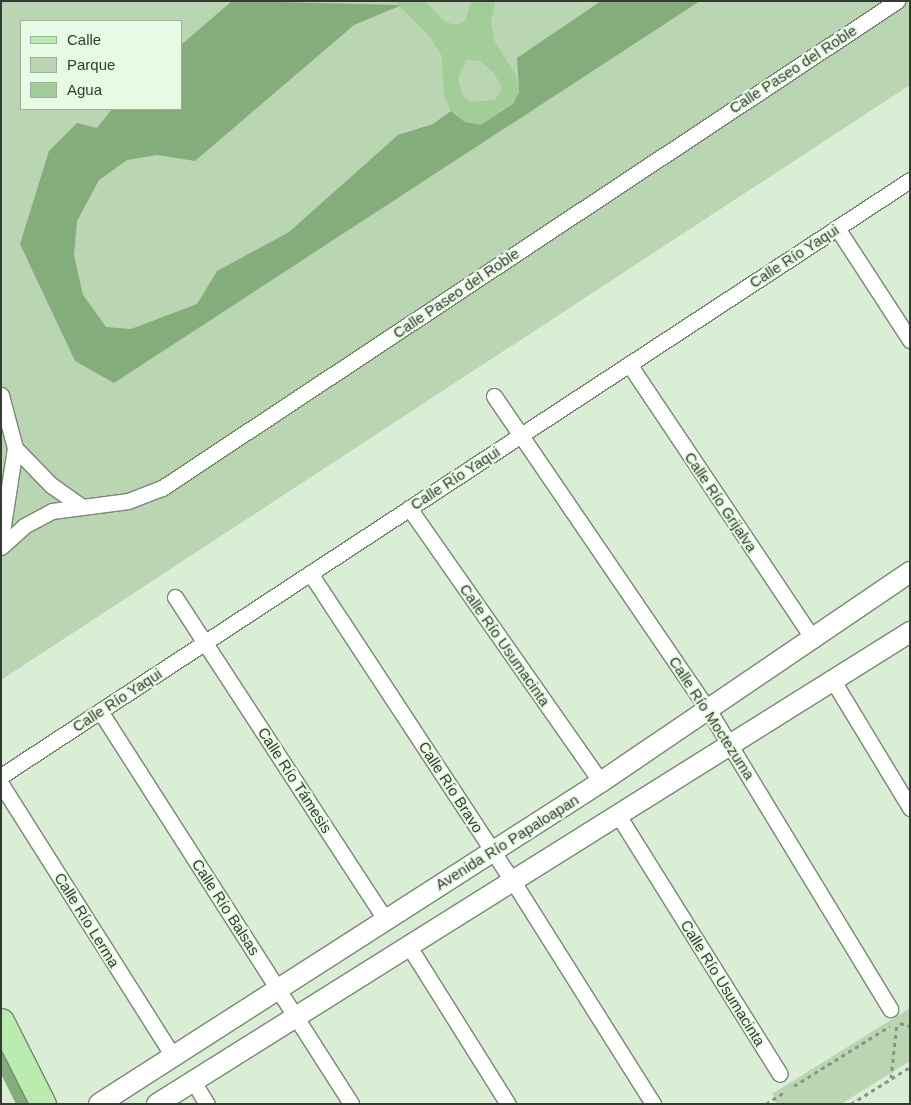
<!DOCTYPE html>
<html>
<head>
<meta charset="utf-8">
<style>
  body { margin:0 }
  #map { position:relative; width:911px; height:1105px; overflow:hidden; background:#daedd5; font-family:Arial,sans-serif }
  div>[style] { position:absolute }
  .green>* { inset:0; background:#b9d5b2 }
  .forest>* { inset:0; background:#85ad7b }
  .water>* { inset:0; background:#a2cc98 }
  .path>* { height:3px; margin-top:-1.5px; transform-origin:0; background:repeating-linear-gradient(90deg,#899685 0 4px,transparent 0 8px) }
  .roads { filter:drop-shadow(1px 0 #788873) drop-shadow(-1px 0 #788873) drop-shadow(0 1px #788873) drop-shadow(0 -1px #788873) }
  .minor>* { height:15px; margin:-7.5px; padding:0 7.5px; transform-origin:7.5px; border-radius:7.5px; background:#fff }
  .tertiary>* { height:20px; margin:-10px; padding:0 10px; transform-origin:10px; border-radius:10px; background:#fff }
  .primary>* { height:25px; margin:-12.5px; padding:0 12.5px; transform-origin:12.5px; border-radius:12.5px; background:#bbecaf }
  span { translate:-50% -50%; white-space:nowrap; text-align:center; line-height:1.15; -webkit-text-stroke:4px #e7fae3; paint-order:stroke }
  .street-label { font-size:15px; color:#343b32 }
  .frame { position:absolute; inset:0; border:2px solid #343b32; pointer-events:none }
  .legend { position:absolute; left:20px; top:20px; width:162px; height:90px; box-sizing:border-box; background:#e7fae3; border:1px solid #9fae9c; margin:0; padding:6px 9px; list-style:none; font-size:15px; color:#343b32 }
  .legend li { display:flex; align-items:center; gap:10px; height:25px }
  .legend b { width:25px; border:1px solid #9fae9c }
</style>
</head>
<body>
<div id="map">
  <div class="green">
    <i style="clip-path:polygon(evenodd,1px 1px,910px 1px,910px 85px,1px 680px,1px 1px,21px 21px,181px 21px,181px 109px,21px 109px,21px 21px)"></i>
    <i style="clip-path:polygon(910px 1008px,910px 1061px,841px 1104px,777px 1104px,772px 1094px)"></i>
  </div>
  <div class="forest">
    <i style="clip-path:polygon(232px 1px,402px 5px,354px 25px,195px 161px,157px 155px,127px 160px,99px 180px,77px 221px,74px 255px,83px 295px,106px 327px,131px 329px,197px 304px,217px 271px,289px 232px,398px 135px,433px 124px,451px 111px,465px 122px,519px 92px,517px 58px,601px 1px,700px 1px,114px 383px,75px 361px,20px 244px,49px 151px,77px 123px,97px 128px,112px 109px,181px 109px,181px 45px)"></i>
    <i style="clip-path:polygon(1px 1032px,38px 1104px,16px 1104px,1px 1074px)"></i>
  </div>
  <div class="water">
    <i style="clip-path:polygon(evenodd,395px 1px,425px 1px,445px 22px,457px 25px,466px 20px,471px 1px,495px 1px,491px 23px,495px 42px,516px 75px,519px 92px,513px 104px,481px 125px,465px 122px,451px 111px,444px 96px,442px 56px,430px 37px,395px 1px,466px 60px,480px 61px,494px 73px,502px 88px,495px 100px,471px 102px,463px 96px,458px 79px,466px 60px)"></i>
  </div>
  <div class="path">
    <i style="left:900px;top:1023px;width:10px;rotate:17deg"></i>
    <i style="left:891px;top:1078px;width:55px;rotate:-83.8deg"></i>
    <i style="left:794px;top:1086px;width:113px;rotate:-32deg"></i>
    <i style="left:766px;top:1104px;width:24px;rotate:-33deg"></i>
    <i style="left:851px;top:1104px;width:70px;rotate:-32.1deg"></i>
  </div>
  <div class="roads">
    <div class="minor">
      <i style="left:837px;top:228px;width:134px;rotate:56.9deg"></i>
      <i style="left:629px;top:364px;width:332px;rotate:56.2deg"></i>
      <i style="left:1px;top:395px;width:55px;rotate:75.2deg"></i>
      <i style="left:15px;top:448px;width:91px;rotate:98.8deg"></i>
      <i style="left:494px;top:396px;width:381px;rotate:55.7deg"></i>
      <i style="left:709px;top:711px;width:349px;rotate:58.7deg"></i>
      <i style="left:15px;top:448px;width:52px;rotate:45.8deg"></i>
      <i style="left:51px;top:485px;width:35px;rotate:35deg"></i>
      <i style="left:409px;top:508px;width:335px;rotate:55deg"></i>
      <i style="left:1px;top:547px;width:31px;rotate:-42deg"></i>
      <i style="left:24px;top:526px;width:32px;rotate:-28deg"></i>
      <i style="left:52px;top:511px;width:77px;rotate:-7.5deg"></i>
      <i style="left:128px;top:501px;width:36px;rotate:-21deg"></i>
      <i style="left:162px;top:488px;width:882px;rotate:-33.53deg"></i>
      <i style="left:310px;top:573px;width:371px;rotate:56.7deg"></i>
      <i style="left:514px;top:883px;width:261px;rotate:57.8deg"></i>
      <i style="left:175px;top:597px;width:384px;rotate:56.9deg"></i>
      <i style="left:832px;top:679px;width:151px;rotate:58.8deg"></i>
      <i style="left:100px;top:711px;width:466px;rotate:57.4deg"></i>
      <i style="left:1px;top:776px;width:1087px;rotate:-33.25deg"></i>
      <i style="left:1px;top:784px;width:322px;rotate:57.7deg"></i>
      <i style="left:618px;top:815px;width:305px;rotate:58deg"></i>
      <i style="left:410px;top:948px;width:184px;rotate:57.9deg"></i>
      <i style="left:193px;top:1081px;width:27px;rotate:59deg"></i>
    </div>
    <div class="tertiary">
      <i style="left:99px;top:1104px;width:596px;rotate:-32.68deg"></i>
      <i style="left:601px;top:782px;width:374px;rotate:-34.2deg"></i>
      <i style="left:157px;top:1104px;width:889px;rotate:-32.08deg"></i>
    </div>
    <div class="primary">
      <i style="left:1px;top:1021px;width:93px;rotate:63.2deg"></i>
    </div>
  </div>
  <div class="street-label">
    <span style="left:793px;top:69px;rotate:-33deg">Calle Paseo del Roble</span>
    <span style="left:794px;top:256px;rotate:-33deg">Calle Río Yaqui</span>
    <span style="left:456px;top:293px;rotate:-34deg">Calle Paseo del Roble</span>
    <span style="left:455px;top:478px;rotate:-33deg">Calle Río Yaqui</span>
    <span style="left:721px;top:502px;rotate:56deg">Calle Río Grijalva</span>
    <span style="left:505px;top:645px;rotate:55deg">Calle Río Usumacinta</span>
    <span style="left:117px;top:700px;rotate:-33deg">Calle Río Yaqui</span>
    <span style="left:712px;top:718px;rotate:57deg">Calle Río Moctezuma</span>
    <span style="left:295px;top:780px;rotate:57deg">Calle Río Támesis</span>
    <span style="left:451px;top:787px;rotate:57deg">Calle Río Bravo</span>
    <span style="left:507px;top:842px;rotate:-32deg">Avenida Río Papaloapan</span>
    <span style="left:226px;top:907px;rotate:57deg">Calle Río Balsas</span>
    <span style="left:87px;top:920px;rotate:58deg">Calle Río Lerma</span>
    <span style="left:723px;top:983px;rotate:58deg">Calle Río Usumacinta</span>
  </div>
  <div class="frame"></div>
  <ul class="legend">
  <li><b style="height:6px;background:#bbecaf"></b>Calle</li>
  <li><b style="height:14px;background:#b9d5b2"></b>Parque</li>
  <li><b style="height:14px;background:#a2cc98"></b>Agua</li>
  </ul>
</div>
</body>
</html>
